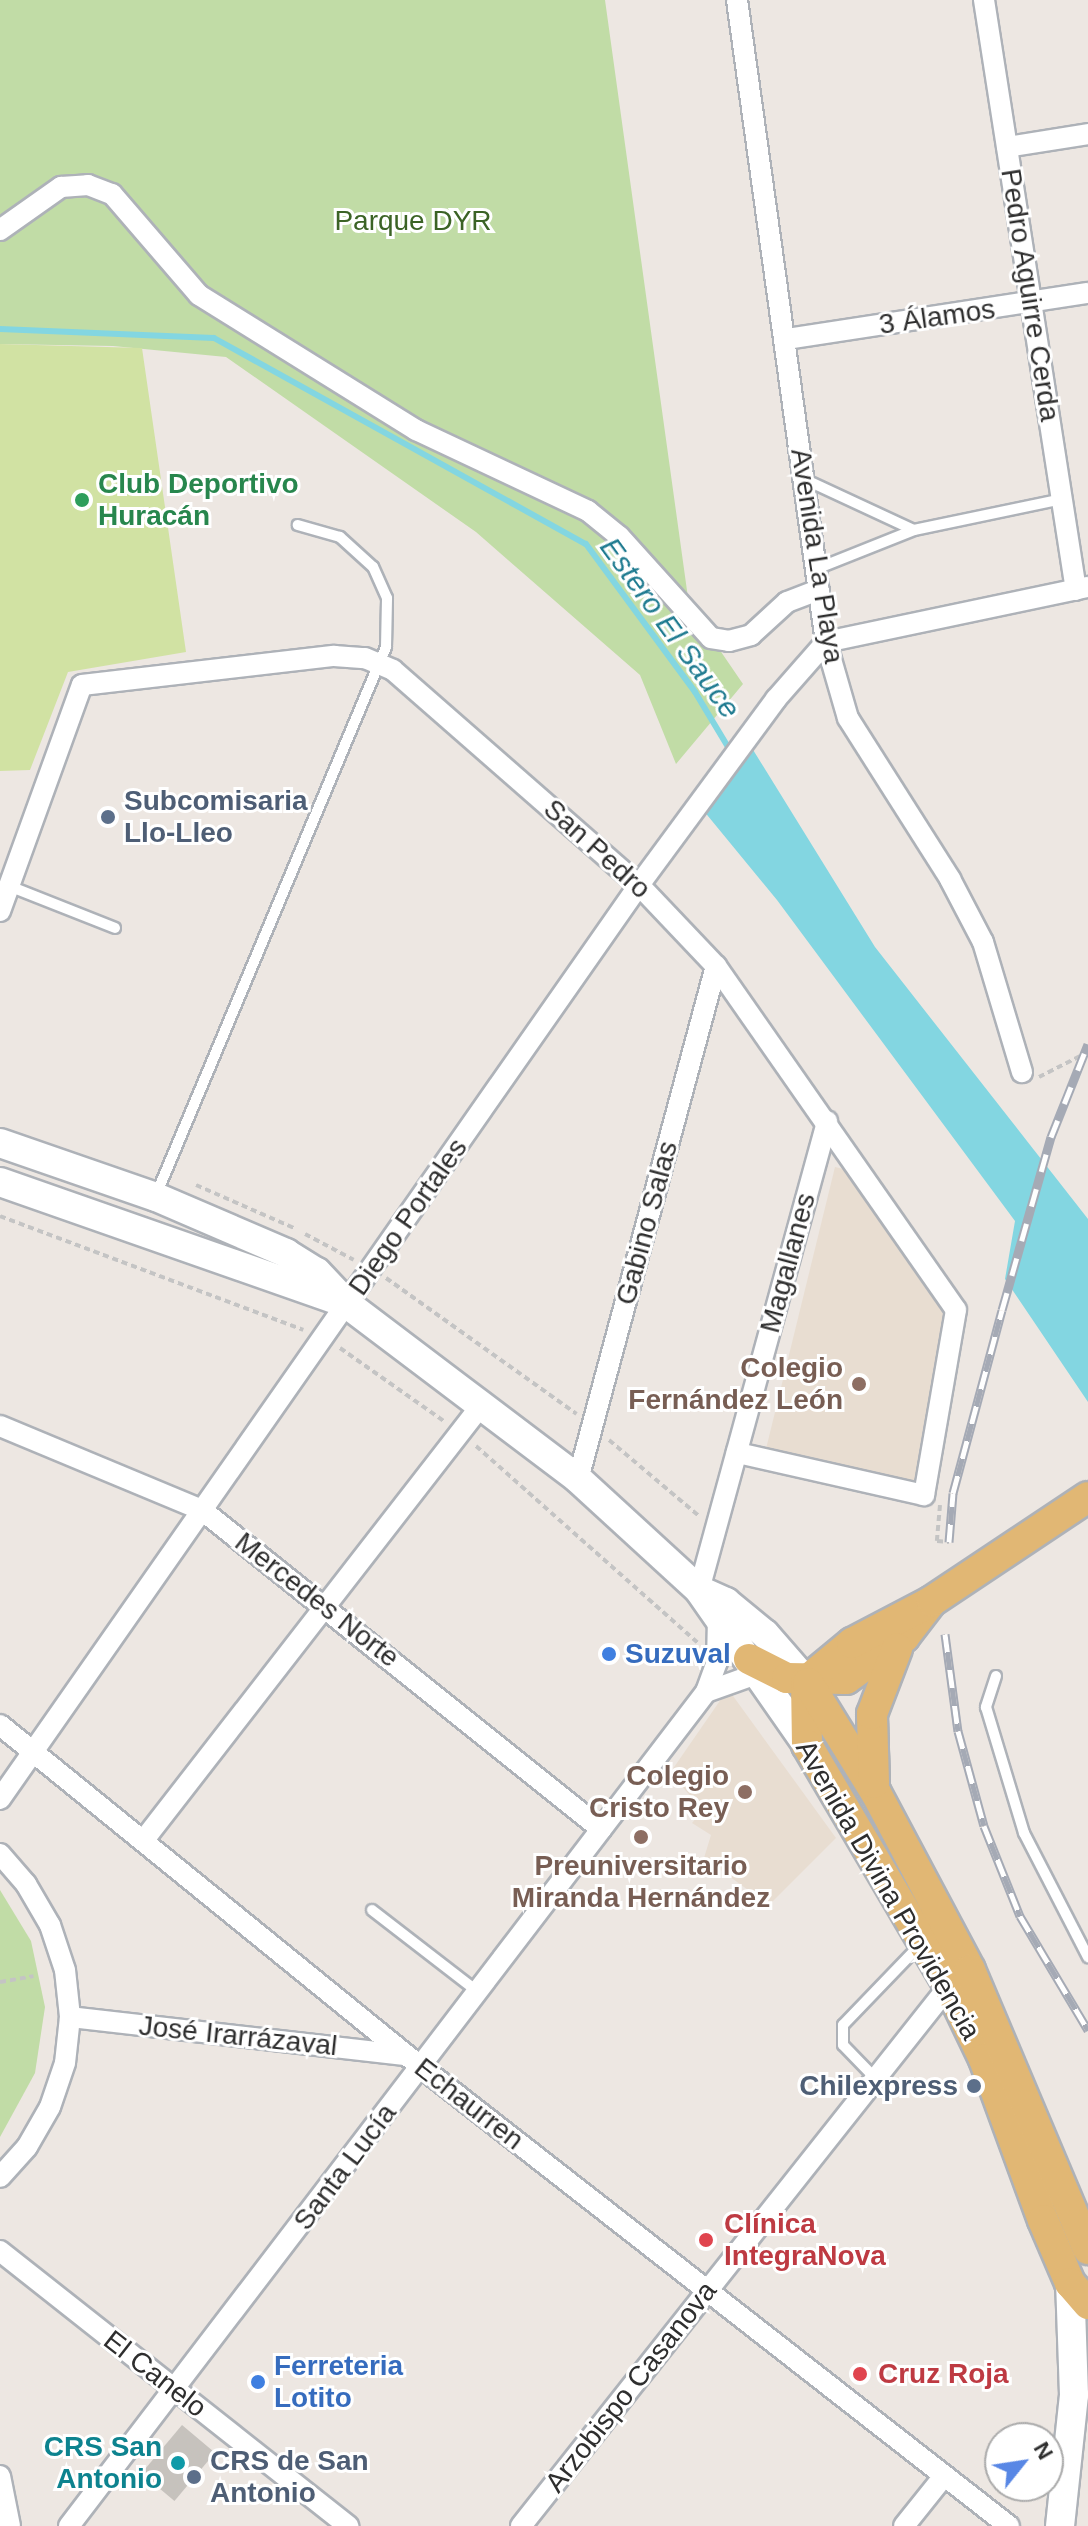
<!DOCTYPE html>
<html>
<head>
<meta charset="utf-8">
<style>
  body { margin:0 }
  #map { position:relative; width:1088px; height:2526px; overflow:hidden; background:#ede7e2; font-family:Arial,sans-serif }
  div>[style] { position:absolute }
  .education>* { inset:0; background:#e8ddd1 }
  .green>* { inset:0; background:#c1dca6 }
  .pitch>* { inset:0; background:#d1e2a3 }
  .water>* { inset:0; background:#83d6e1 }
  .stream>* { height:6px; margin:-3px; padding:0 3px; transform-origin:3px; border-radius:3px; background:#83d6e1 }
  .building>* { inset:0; background:#c6c2bd; transform-origin:0 0 }
  .path>* { height:4px; margin-top:-2px; transform-origin:0; background:repeating-linear-gradient(90deg,#c4c4c4 0 6px,transparent 0 10px) }
  .roads { filter:drop-shadow(2px 0 #aeb2b8) drop-shadow(-2px 0 #aeb2b8) drop-shadow(0 2px #aeb2b8) drop-shadow(0 -2px #aeb2b8) }
  .lane>* { height:10px; margin:-5px; padding:0 5px; transform-origin:5px; border-radius:5px; background:#fff }
  .street>* { height:20px; margin:-10px; padding:0 10px; transform-origin:10px; border-radius:10px; background:#fff }
  .secondary>* { height:28px; margin:-14px; padding:0 14px; transform-origin:14px; border-radius:14px; background:#fff }
  .primary>* { height:30px; margin:-15px; padding:0 15px; transform-origin:15px; border-radius:15px; background:#e1b774 }
  .rail>* { height:9px; margin-top:-4.5px; transform-origin:0; background:repeating-linear-gradient(90deg,#fff 0 18px,#a5aab5 0 36px); box-sizing:border-box; border-block:2px solid #a5aab5 }
  .dots>* { width:22px; height:22px; translate:-50% -50%; box-sizing:border-box; border:4px solid #fff; border-radius:50% }
  span { translate:-50% -50%; white-space:nowrap; text-align:center; line-height:1.15; -webkit-text-stroke:6px #fff; paint-order:stroke }
  .park-label { font-size:28px; color:#3b6325 }
  .street-label { font-size:28px; color:#2e2e2e }
  .leisure-label { font-size:28px; color:#27864d; font-weight:700 }
  .left { translate:0 -50%; text-align:left }
  .service-label { font-size:28px; color:#4e5e75; font-weight:700 }
  .right { translate:-100% -50%; text-align:right }
  .education-label { font-size:28px; color:#785e54; font-weight:700 }
  .shop-label { font-size:28px; color:#366cbe; font-weight:700 }
  .health-label { font-size:28px; color:#be3a42; font-weight:700 }
  .culture-label { font-size:28px; color:#0d838f; font-weight:700 }
  .water-label { font-size:30px; color:#1f7b90; font-style:italic }
  .north { position:absolute; left:984px; top:2422px; width:80px; height:80px; box-sizing:border-box; background:#fff; border:2px solid #ababab; border-radius:50%; rotate:60deg; font-size:22px; font-weight:700; line-height:32px; text-align:center; color:#2e2e2e }
  .north::after { content:''; display:block; margin:auto; width:28px; height:36px; background:#5887e5; clip-path:polygon(50% 0,100% 100%,50% 72%,0 100%) }
</style>
</head>
<body>
<div id="map">
  <div class="education">
    <i style="clip-path:polygon(835px 1167px,852px 1171px,945px 1315px,924px 1495px,765px 1453px)"></i>
    <i style="clip-path:polygon(728px 1689px,836px 1838px,769px 1905px,704px 1858px,711px 1835px,692px 1823px,703px 1810px,670px 1773px)"></i>
  </div>
  <div class="green">
    <i style="clip-path:polygon(0 0,605px 0,689px 605px,743px 684px,676px 764px,640px 675px,476px 532px,226px 357px,113px 346px,0 344px)"></i>
    <i style="clip-path:polygon(0 1890px,31px 1941px,45px 2007px,35px 2073px,0 2137px)"></i>
  </div>
  <div class="pitch">
    <i style="clip-path:polygon(0 344px,142px 348px,186px 652px,68px 672px,30px 770px,0 771px)"></i>
  </div>
  <div class="water">
    <i style="clip-path:polygon(742px 732px,875px 947px,1088px 1219px,1088px 1402px,1005px 1279px,1015px 1221px,777px 900px,694px 799px)"></i>
  </div>
  <div class="stream">
    <i style="left:0;top:329px;width:214px;rotate:2.4deg"></i>
    <i style="left:214px;top:338px;width:425px;rotate:29deg"></i>
    <i style="left:586px;top:544px;width:184px;rotate:53.6deg"></i>
    <i style="left:695px;top:692px;width:70px;rotate:59deg"></i>
  </div>
  <div class="building">
    <i style="left:182px;top:2425px;width:43px;height:63px;rotate:40deg"></i>
  </div>
  <div class="path">
    <i style="left:1039px;top:1077px;width:55px;rotate:-27deg"></i>
    <i style="left:196px;top:1185px;width:107px;rotate:23.7deg"></i>
    <i style="left:0;top:1216px;width:324px;rotate:20.6deg"></i>
    <i style="left:305px;top:1234px;width:55px;rotate:28deg"></i>
    <i style="left:386px;top:1278px;width:234px;rotate:35.5deg"></i>
    <i style="left:340px;top:1348px;width:127px;rotate:35.1deg"></i>
    <i style="left:609px;top:1440px;width:119px;rotate:40.2deg"></i>
    <i style="left:476px;top:1446px;width:298px;rotate:41.6deg"></i>
    <i style="left:940px;top:1505px;width:36px;rotate:95deg"></i>
    <i style="left:937px;top:1541px;width:12px;rotate:5deg"></i>
    <i style="left:0;top:1982px;width:34px;rotate:-10deg"></i>
  </div>
  <div class="roads">
    <div class="lane">
      <i style="left:804px;top:479px;width:121px;rotate:24.9deg"></i>
      <i style="left:914px;top:530px;width:105px;rotate:158.3deg"></i>
      <i style="left:914px;top:530px;width:151px;rotate:-11.8deg"></i>
      <i style="left:9px;top:886px;width:114px;rotate:21.6deg"></i>
      <i style="left:156px;top:1195px;width:594px;rotate:-67.23deg"></i>
      <i style="left:386px;top:647px;width:49px;rotate:-88.8deg"></i>
      <i style="left:387px;top:598px;width:34px;rotate:-114deg"></i>
      <i style="left:373px;top:567px;width:45px;rotate:-137.7deg"></i>
      <i style="left:340px;top:537px;width:44px;rotate:-164.1deg"></i>
      <i style="left:996px;top:1676px;width:33px;rotate:108deg"></i>
      <i style="left:986px;top:1707px;width:132px;rotate:73.2deg"></i>
      <i style="left:1024px;top:1833px;width:140px;rotate:62.7deg"></i>
      <i style="left:372px;top:1910px;width:134px;rotate:37.7deg"></i>
      <i style="left:876px;top:2079px;width:47px;rotate:-134.1deg"></i>
      <i style="left:843px;top:2045px;width:20px;rotate:-90deg"></i>
      <i style="left:843px;top:2025px;width:111px;rotate:-46.1deg"></i>
    </div>
    <div class="street">
      <i style="left:737px;top:0;width:648px;rotate:82.11deg"></i>
      <i style="left:826px;top:642px;width:79px;rotate:73.9deg"></i>
      <i style="left:848px;top:718px;width:191px;rotate:57.6deg"></i>
      <i style="left:950px;top:879px;width:71px;rotate:62.4deg"></i>
      <i style="left:983px;top:942px;width:136px;rotate:73.3deg"></i>
      <i style="left:984px;top:0;width:597px;rotate:81.14deg"></i>
      <i style="left:1007px;top:147px;width:82px;rotate:-9.1deg"></i>
      <i style="left:0;top:230px;width:75px;rotate:-35.2deg"></i>
      <i style="left:61px;top:187px;width:27px;rotate:-4deg"></i>
      <i style="left:88px;top:185px;width:26px;rotate:21deg"></i>
      <i style="left:112px;top:194px;width:133px;rotate:49.3deg"></i>
      <i style="left:199px;top:295px;width:256px;rotate:31.9deg"></i>
      <i style="left:416px;top:430px;width:190px;rotate:25.2deg"></i>
      <i style="left:588px;top:511px;width:40px;rotate:39deg"></i>
      <i style="left:619px;top:536px;width:137px;rotate:48deg"></i>
      <i style="left:711px;top:638px;width:18px;rotate:9deg"></i>
      <i style="left:729px;top:641px;width:23px;rotate:-15deg"></i>
      <i style="left:751px;top:635px;width:49px;rotate:-42.5deg"></i>
      <i style="left:787px;top:602px;width:34px;rotate:-21deg"></i>
      <i style="left:786px;top:339px;width:305px;rotate:-8.7deg"></i>
      <i style="left:826px;top:642px;width:268px;rotate:-11.9deg"></i>
      <i style="left:0;top:911px;width:240px;rotate:-70.1deg"></i>
      <i style="left:82px;top:685px;width:254px;rotate:-6.6deg"></i>
      <i style="left:334px;top:656px;width:31px;rotate:4deg"></i>
      <i style="left:365px;top:658px;width:30px;rotate:23deg"></i>
      <i style="left:393px;top:670px;width:327px;rotate:41.2deg"></i>
      <i style="left:639px;top:885px;width:112px;rotate:46.5deg"></i>
      <i style="left:716px;top:966px;width:419px;rotate:55.1deg"></i>
      <i style="left:956px;top:1310px;width:188px;rotate:99.8deg"></i>
      <i style="left:924px;top:1495px;width:192px;rotate:-167.3deg"></i>
      <i style="left:0;top:1426px;width:219px;rotate:22.6deg"></i>
      <i style="left:202px;top:1510px;width:511px;rotate:38.64deg"></i>
      <i style="left:578px;top:1479px;width:531px;rotate:-74.94deg"></i>
      <i style="left:699px;top:1590px;width:486px;rotate:-74.7deg"></i>
      <i style="left:706px;top:1692px;width:56px;rotate:-19.7deg"></i>
      <i style="left:0;top:1725px;width:542px;rotate:39.09deg"></i>
      <i style="left:421px;top:2067px;width:746px;rotate:37.98deg"></i>
      <i style="left:0;top:1799px;width:1115px;rotate:-55.04deg"></i>
      <i style="left:639px;top:885px;width:231px;rotate:-53.6deg"></i>
      <i style="left:776px;top:699px;width:76px;rotate:-48.7deg"></i>
      <i style="left:143px;top:1841px;width:554px;rotate:-52.18deg"></i>
      <i style="left:0;top:1854px;width:40px;rotate:49deg"></i>
      <i style="left:26px;top:1884px;width:48px;rotate:59.7deg"></i>
      <i style="left:50px;top:1925px;width:47px;rotate:71.6deg"></i>
      <i style="left:65px;top:1970px;width:47px;rotate:83.9deg"></i>
      <i style="left:70px;top:2017px;width:46px;rotate:96.2deg"></i>
      <i style="left:65px;top:2063px;width:46px;rotate:108.8deg"></i>
      <i style="left:50px;top:2107px;width:46px;rotate:119.9deg"></i>
      <i style="left:27px;top:2147px;width:40px;rotate:132deg"></i>
      <i style="left:70px;top:2017px;width:338px;rotate:6.5deg"></i>
      <i style="left:0;top:2251px;width:444px;rotate:38.3deg"></i>
      <i style="left:0;top:2476px;width:51px;rotate:78.7deg"></i>
      <i style="left:69px;top:2526px;width:1049px;rotate:-52.63deg"></i>
      <i style="left:706px;top:1692px;width:32px;rotate:-70deg"></i>
      <i style="left:717px;top:1662px;width:43px;rotate:-88.7deg"></i>
      <i style="left:521px;top:2526px;width:689px;rotate:-51.6deg"></i>
      <i style="left:904px;top:2526px;width:64px;rotate:-51.3deg"></i>
    </div>
    <div class="secondary">
      <i style="left:0;top:1143px;width:165px;rotate:19.1deg"></i>
      <i style="left:156px;top:1197px;width:142px;rotate:23.3deg"></i>
      <i style="left:286px;top:1253px;width:36px;rotate:32deg"></i>
      <i style="left:317px;top:1272px;width:44px;rotate:46.8deg"></i>
      <i style="left:347px;top:1304px;width:290px;rotate:37.1deg"></i>
      <i style="left:578px;top:1479px;width:164px;rotate:42.5deg"></i>
      <i style="left:699px;top:1590px;width:189px;rotate:55.1deg"></i>
      <i style="left:0;top:1182px;width:363px;rotate:19.3deg"></i>
      <i style="left:706px;top:1593px;width:22px;rotate:24deg"></i>
      <i style="left:726px;top:1602px;width:50px;rotate:39.4deg"></i>
      <i style="left:765px;top:1634px;width:62px;rotate:48.9deg"></i>
      <i style="left:1060px;top:2526px;width:132px;rotate:-83.9deg"></i>
      <i style="left:1074px;top:2395px;width:112px;rotate:-92deg"></i>
    </div>
    <div class="primary">
      <i style="left:749px;top:1659px;width:42px;rotate:26.6deg"></i>
      <i style="left:787px;top:1678px;width:59px;rotate:1deg"></i>
      <i style="left:846px;top:1679px;width:72px;rotate:-35.9deg"></i>
      <i style="left:904px;top:1637px;width:44px;rotate:-52.4deg"></i>
      <i style="left:806px;top:1681px;width:64px;rotate:89.1deg"></i>
      <i style="left:807px;top:1745px;width:280px;rotate:59.5deg"></i>
      <i style="left:949px;top:1986px;width:81px;rotate:64.4deg"></i>
      <i style="left:984px;top:2059px;width:171px;rotate:69.9deg"></i>
      <i style="left:1043px;top:2220px;width:69px;rotate:66.8deg"></i>
      <i style="left:1070px;top:2283px;width:28px;rotate:49deg"></i>
      <i style="left:806px;top:1681px;width:60px;rotate:-39.6deg"></i>
      <i style="left:852px;top:1643px;width:90px;rotate:-27.7deg"></i>
      <i style="left:932px;top:1601px;width:187px;rotate:-33.7deg"></i>
      <i style="left:808px;top:1683px;width:129px;rotate:58.3deg"></i>
      <i style="left:876px;top:1793px;width:200px;rotate:62deg"></i>
      <i style="left:970px;top:1970px;width:303px;rotate:67.1deg"></i>
      <i style="left:874px;top:1783px;width:69px;rotate:-91.7deg"></i>
      <i style="left:872px;top:1714px;width:70px;rotate:-69deg"></i>
    </div>
  </div>
  <div class="rail">
    <i style="left:949px;top:1542px;width:49px;rotate:-85.3deg"></i>
    <i style="left:953px;top:1493px;width:189px;rotate:-75deg"></i>
    <i style="left:1002px;top:1310px;width:180px;rotate:-74.2deg"></i>
    <i style="left:1051px;top:1137px;width:100px;rotate:-68.3deg"></i>
    <i style="left:945px;top:1634px;width:98px;rotate:82.4deg"></i>
    <i style="left:958px;top:1731px;width:98px;rotate:74.7deg"></i>
    <i style="left:984px;top:1826px;width:97px;rotate:68.2deg"></i>
    <i style="left:1020px;top:1916px;width:133px;rotate:59.2deg"></i>
  </div>
  <div class="dots">
    <i style="left:82px;top:500px;background:#2e9e5b"></i>
    <i style="left:108px;top:817px;background:#5c6f8a"></i>
    <i style="left:859px;top:1384px;background:#8d6e63"></i>
    <i style="left:609px;top:1654px;background:#3f7fe0"></i>
    <i style="left:745px;top:1792px;background:#8d6e63"></i>
    <i style="left:641px;top:1837px;background:#8d6e63"></i>
    <i style="left:974px;top:2086px;background:#5c6f8a"></i>
    <i style="left:706px;top:2240px;background:#e0444e"></i>
    <i style="left:860px;top:2374px;background:#e0444e"></i>
    <i style="left:258px;top:2382px;background:#3f7fe0"></i>
    <i style="left:178px;top:2463px;background:#0f9aa8"></i>
    <i style="left:194px;top:2477px;background:#5c6f8a"></i>
  </div>
  <div class="park-label">
    <span style="left:413px;top:221px">Parque DYR</span>
  </div>
  <div class="street-label">
    <span style="left:1030px;top:295px;rotate:81deg">Pedro Aguirre Cerda</span>
    <span style="left:937px;top:317px;rotate:-8deg">3 Álamos</span>
    <span style="left:817px;top:556px;rotate:81deg">Avenida La Playa</span>
    <span style="left:597px;top:849px;rotate:42deg">San Pedro</span>
    <span style="left:408px;top:1217px;rotate:-55deg">Diego Portales</span>
    <span style="left:647px;top:1223px;rotate:-75deg">Gabino Salas</span>
    <span style="left:788px;top:1263px;rotate:-75deg">Magallanes</span>
    <span style="left:317px;top:1600px;rotate:38deg">Mercedes Norte</span>
    <span style="left:888px;top:1890px;rotate:60deg">Avenida Divina Providencia</span>
    <span style="left:238px;top:2036px;rotate:6deg">José Irarrázaval</span>
    <span style="left:469px;top:2104px;rotate:38deg">Echaurren</span>
    <span style="left:345px;top:2167px;rotate:-53deg">Santa Lucía</span>
    <span style="left:155px;top:2374px;rotate:38deg">El Canelo</span>
    <span style="left:631px;top:2387px;rotate:-52deg">Arzobispo Casanova</span>
  </div>
  <div class="leisure-label">
    <span class="left" style="left:98px;top:500px">Club Deportivo<br>Huracán</span>
  </div>
  <div class="service-label">
    <span class="left" style="left:124px;top:817px">Subcomisaria<br>Llo-Lleo</span>
    <span class="right" style="left:958px;top:2086px">Chilexpress</span>
    <span class="left" style="left:210px;top:2477px">CRS de San<br>Antonio</span>
  </div>
  <div class="education-label">
    <span class="right" style="left:843px;top:1384px">Colegio<br>Fernández León</span>
    <span class="right" style="left:729px;top:1792px">Colegio<br>Cristo Rey</span>
    <span style="left:641px;top:1882px">Preuniversitario<br>Miranda Hernández</span>
  </div>
  <div class="shop-label">
    <span class="left" style="left:625px;top:1654px">Suzuval</span>
    <span class="left" style="left:274px;top:2382px">Ferreteria<br>Lotito</span>
  </div>
  <div class="health-label">
    <span class="left" style="left:724px;top:2240px">Clínica<br>IntegraNova</span>
    <span class="left" style="left:878px;top:2374px">Cruz Roja</span>
  </div>
  <div class="culture-label">
    <span class="right" style="left:162px;top:2463px">CRS San<br>Antonio</span>
  </div>
  <div class="water-label">
    <span style="left:670px;top:628px;rotate:54deg">Estero El Sauce</span>
  </div>
  <div class="north">N</div>
</div>
</body>
</html>
